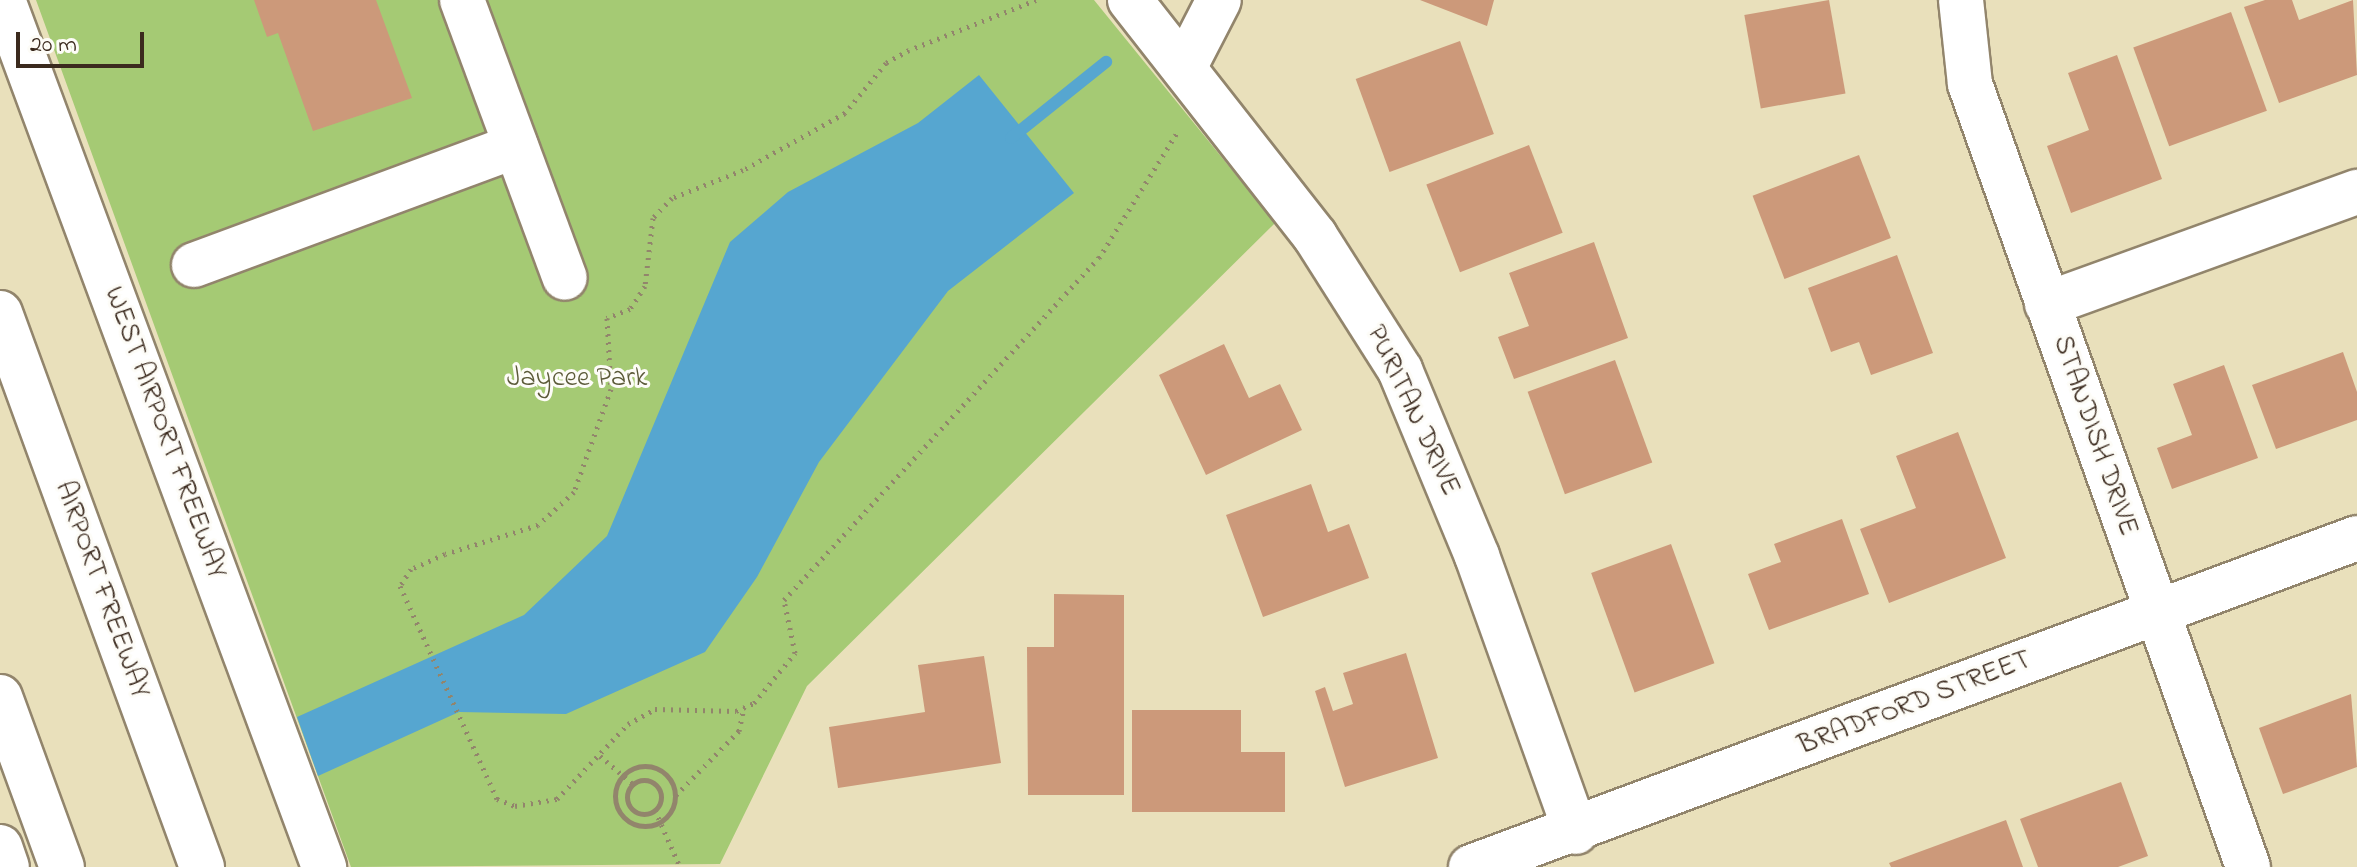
<!DOCTYPE html>
<html>
<head>
<meta charset="utf-8">
<style>
  body { margin:0 }
  #map { position:relative; width:2357px; height:867px; overflow:hidden; background:#e9e0bb; font-family:"Indie Flower",sans-serif }
  div>[style] { position:absolute }
  .green>* { inset:0; background:#a5ca74 }
  .water>* { inset:0; background:#56a6d0 }
  .stream>* { height:12px; margin:-6px; padding:0 6px; transform-origin:6px; border-radius:6px; background:#56a6d0 }
  .building>* { inset:0; background:#cc997a; transform-origin:0 0 }
  .path>* { height:5px; margin-top:-2.5px; transform-origin:0; background:repeating-linear-gradient(90deg,#92856c 0 2px,transparent 0 8px) }
  .path>.ring { margin:-2.5px; padding:0; box-sizing:content-box; background:none; border:5px solid #92856c; border-radius:50% }
  .roads { filter:drop-shadow(2px 0 #92856c) drop-shadow(-2px 0 #92856c) drop-shadow(0 2px #92856c) drop-shadow(0 -2px #92856c) }
  .minor>* { height:44px; margin:-22px; padding:0 22px; transform-origin:22px; border-radius:22px; background:#fff }
  .major>* { height:44px; margin:-22px; padding:0 22px; transform-origin:22px; border-radius:22px; background:#fff }
  .highway>* { height:44px; margin:-22px; padding:0 22px; transform-origin:22px; border-radius:22px; background:#fff }
  span { translate:-50% -50%; white-space:nowrap; text-align:center; line-height:1.15; -webkit-text-stroke:6px #fdfcf7; paint-order:stroke }
  .park-label { font-size:28px; color:#5b5a38 }
  .street-label { font-size:28px; color:#3b2a1e }
  .scale { position:absolute; left:16px; top:32px; width:128px; height:36px; box-sizing:border-box; border:4px solid #3b2a1e; border-top:0; padding-left:10px; font-size:24px; line-height:28px; white-space:nowrap; color:#3b2a1e; -webkit-text-stroke:6px #fdfcf7; paint-order:stroke }
</style>
</head>
<body>
<div id="map">
  <div class="green">
    <i style="clip-path:polygon(36px 0,1094px 0,1275px 223px,807px 686px,720px 864px,351px 867px)"></i>
  </div>
  <div class="water">
    <i style="clip-path:polygon(979px 75px,1074px 193px,948px 291px,819px 462px,757px 577px,705px 652px,566px 714px,459px 712px,318px 776px,297px 717px,524px 615px,607px 536px,730px 242px,788px 192px,918px 123px)"></i>
  </div>
  <div class="stream">
    <i style="left:1011px;top:138px;width:122px;rotate:-38.7deg"></i>
  </div>
  <div class="building">
    <i style="clip-path:polygon(254px 0,376px 0,412px 98px,313px 131px,278px 33px,267px 37px)"></i>
    <i style="clip-path:polygon(1420px 0,1494px 0,1487px 26px)"></i>
    <i style="left:1829px;top:0;width:95px;height:86px;rotate:80deg"></i>
    <i style="clip-path:polygon(2265px 0,2292px 0,2299px 20px,2353px 0,2357px 75px,2279px 103px,2244px 7px)"></i>
    <i style="left:2231px;top:12px;width:105px;height:104px;rotate:70deg"></i>
    <i style="left:1460px;top:41px;width:99px;height:111px;rotate:70deg"></i>
    <i style="clip-path:polygon(2117px 55px,2162px 179px,2071px 213px,2047px 146px,2089px 130px,2068px 73px)"></i>
    <i style="left:1529px;top:145px;width:94px;height:110px;rotate:69deg"></i>
    <i style="left:1859px;top:155px;width:89px;height:114px;rotate:69deg"></i>
    <i style="clip-path:polygon(1594px 242px,1628px 338px,1514px 379px,1498px 337px,1529px 326px,1509px 273px)"></i>
    <i style="clip-path:polygon(1897px 255px,1933px 353px,1871px 375px,1859px 342px,1831px 352px,1808px 288px)"></i>
    <i style="clip-path:polygon(1224px 344px,1249px 398px,1280px 384px,1302px 430px,1206px 475px,1159px 375px)"></i>
    <i style="clip-path:polygon(2343px 352px,2357px 392px,2357px 420px,2276px 449px,2252px 385px)"></i>
    <i style="left:1615px;top:360px;width:109px;height:93px;rotate:70deg"></i>
    <i style="clip-path:polygon(2224px 365px,2258px 458px,2172px 489px,2157px 448px,2192px 435px,2173px 384px)"></i>
    <i style="clip-path:polygon(1958px 432px,2006px 558px,1889px 603px,1860px 529px,1916px 508px,1896px 456px)"></i>
    <i style="clip-path:polygon(1311px 484px,1328px 532px,1349px 524px,1369px 578px,1263px 617px,1226px 515px)"></i>
    <i style="clip-path:polygon(1842px 519px,1869px 594px,1769px 630px,1748px 574px,1781px 562px,1774px 544px)"></i>
    <i style="left:1671px;top:544px;width:127px;height:85px;rotate:70deg"></i>
    <i style="clip-path:polygon(1054px 594px,1124px 595px,1124px 795px,1028px 795px,1027px 647px,1054px 647px)"></i>
    <i style="clip-path:polygon(1406px 653px,1438px 758px,1345px 787px,1315px 691px,1325px 687px,1333px 711px,1353px 704px,1343px 673px)"></i>
    <i style="clip-path:polygon(984px 656px,1001px 763px,838px 788px,829px 727px,925px 712px,918px 665px)"></i>
    <i style="clip-path:polygon(2351px 694px,2357px 767px,2283px 794px,2259px 728px)"></i>
    <i style="clip-path:polygon(1132px 710px,1241px 710px,1241px 752px,1285px 752px,1285px 812px,1132px 812px)"></i>
    <i style="clip-path:polygon(2121px 782px,2148px 856px,2118px 867px,2038px 867px,2020px 819px)"></i>
    <i style="clip-path:polygon(2006px 820px,2023px 867px,1891px 867px,1889px 863px)"></i>
  </div>
  <div class="path">
    <i style="left:1036px;top:0;width:136px;rotate:158.5deg"></i>
    <i style="left:909px;top:50px;width:26px;rotate:151deg"></i>
    <i style="left:886px;top:63px;width:65px;rotate:129.4deg"></i>
    <i style="left:845px;top:113px;width:117px;rotate:150.8deg"></i>
    <i style="left:743px;top:170px;width:76px;rotate:158.5deg"></i>
    <i style="left:672px;top:198px;width:28px;rotate:134deg"></i>
    <i style="left:653px;top:218px;width:68px;rotate:96.7deg"></i>
    <i style="left:645px;top:286px;width:27px;rotate:123deg"></i>
    <i style="left:630px;top:309px;width:25px;rotate:159deg"></i>
    <i style="left:607px;top:318px;width:71px;rotate:86.8deg"></i>
    <i style="left:611px;top:389px;width:109px;rotate:109.8deg"></i>
    <i style="left:574px;top:492px;width:49px;rotate:137.5deg"></i>
    <i style="left:538px;top:525px;width:97px;rotate:162.7deg"></i>
    <i style="left:445px;top:554px;width:37px;rotate:156deg"></i>
    <i style="left:411px;top:569px;width:20px;rotate:123deg"></i>
    <i style="left:400px;top:586px;width:234px;rotate:65.5deg"></i>
    <i style="left:497px;top:799px;width:19px;rotate:21deg"></i>
    <i style="left:515px;top:806px;width:43px;rotate:-9.5deg"></i>
    <i style="left:557px;top:799px;width:103px;rotate:-46.6deg"></i>
    <i style="left:628px;top:724px;width:31px;rotate:-29deg"></i>
    <i style="left:655px;top:709px;width:81px;rotate:1.4deg"></i>
    <i style="left:736px;top:711px;width:20px;rotate:-24deg"></i>
    <i style="left:754px;top:703px;width:65px;rotate:-50.6deg"></i>
    <i style="left:795px;top:653px;width:54px;rotate:-101.7deg"></i>
    <i style="left:784px;top:600px;width:465px;rotate:-47.4deg"></i>
    <i style="left:1099px;top:258px;width:150px;rotate:-58.1deg"></i>
    <i style="left:600px;top:756px;width:43px;rotate:40.3deg"></i>
    <i class="ring" style="left:615px;top:766px;width:55px;height:55px"></i>
    <i class="ring" style="left:627px;top:780px;width:29px;height:29px"></i>
    <i style="left:676px;top:795px;width:90px;rotate:-45.5deg"></i>
    <i style="left:739px;top:731px;width:24px;rotate:-78deg"></i>
    <i style="left:655px;top:810px;width:62px;rotate:66.3deg"></i>
  </div>
  <div class="roads">
    <div class="minor">
      <i style="left:462px;top:0;width:296px;rotate:69.7deg"></i>
      <i style="left:1130px;top:0;width:300px;rotate:51.9deg"></i>
      <i style="left:1315px;top:236px;width:159px;rotate:57.6deg"></i>
      <i style="left:1400px;top:370px;width:201px;rotate:67.5deg"></i>
      <i style="left:1477px;top:556px;width:293px;rotate:70.3deg"></i>
      <i style="left:1961px;top:0;width:84px;rotate:83.9deg"></i>
      <i style="left:1970px;top:84px;width:831px;rotate:70.45deg"></i>
      <i style="left:1184px;top:68px;width:76px;rotate:-62.8deg"></i>
      <i style="left:194px;top:265px;width:343px;rotate:-20.3deg"></i>
      <i style="left:2047px;top:304px;width:330px;rotate:-19.9deg"></i>
      <i style="left:1471px;top:867px;width:945px;rotate:-20.37deg"></i>
    </div>
    <div class="major">
      <i style="left:3px;top:0;width:925px;rotate:69.68deg"></i>
    </div>
    <div class="highway">
      <i style="left:0;top:313px;width:590px;rotate:69.97deg"></i>
      <i style="left:0;top:697px;width:181px;rotate:70deg"></i>
      <i style="left:0;top:847px;width:21px;rotate:71deg"></i>
    </div>
  </div>
  <div class="park-label">
    <span style="left:577px;top:379px">Jaycee Park</span>
  </div>
  <div class="street-label">
    <span style="left:1412px;top:411px;rotate:65deg">PURITAN DRIVE</span>
    <span style="left:164px;top:433px;rotate:70deg">WEST AIRPORT FREEWAY</span>
    <span style="left:2094px;top:436px;rotate:71deg">STANDISH DRIVE</span>
    <span style="left:101px;top:590px;rotate:70deg">AIRPORT FREEWAY</span>
    <span style="left:1915px;top:704px;rotate:-21deg">BRADFORD STREET</span>
  </div>
  <div class="scale">20 m</div>
</div>
</body>
</html>
